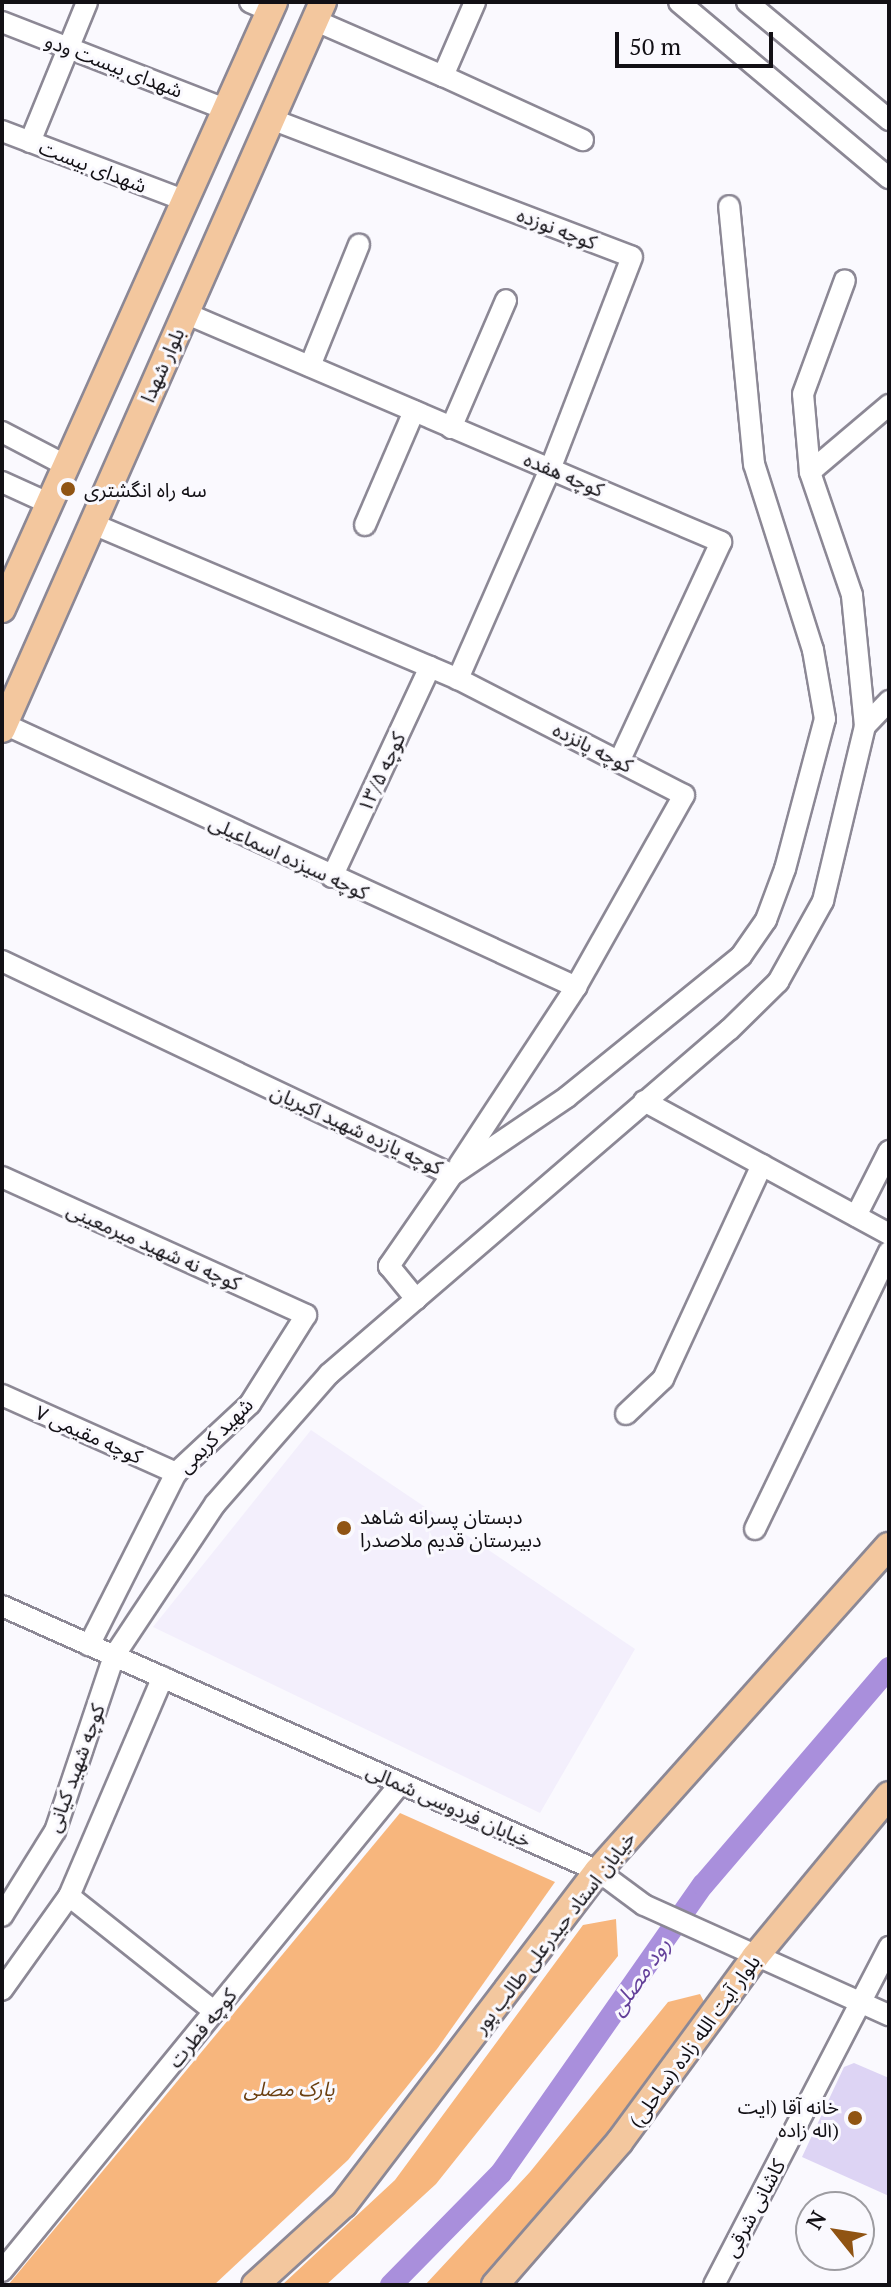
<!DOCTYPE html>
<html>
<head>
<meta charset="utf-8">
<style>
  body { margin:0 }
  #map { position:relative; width:891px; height:2287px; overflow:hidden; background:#faf9fe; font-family:"PT Serif","Noto Sans Arabic",serif }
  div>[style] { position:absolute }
  .built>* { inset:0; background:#f3effc }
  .green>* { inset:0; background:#f7b67d }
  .canal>* { height:22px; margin:-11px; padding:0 11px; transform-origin:11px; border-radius:11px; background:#a98fdc }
  .building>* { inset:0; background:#ddd4f4 }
  .roads { filter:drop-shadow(2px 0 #8c8895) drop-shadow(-2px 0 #8c8895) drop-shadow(0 2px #8c8895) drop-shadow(0 -2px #8c8895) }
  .minor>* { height:20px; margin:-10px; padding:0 10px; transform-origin:10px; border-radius:10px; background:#fff }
  .major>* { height:26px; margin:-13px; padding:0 13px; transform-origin:13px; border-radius:13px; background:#f3c79e }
  .dots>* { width:22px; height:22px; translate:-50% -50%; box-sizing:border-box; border:4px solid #faf9fe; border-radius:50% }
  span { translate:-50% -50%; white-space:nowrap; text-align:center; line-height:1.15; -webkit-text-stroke:6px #faf9fe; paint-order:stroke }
  .street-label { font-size:20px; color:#121015 }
  .poi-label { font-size:20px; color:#121015 }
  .left { translate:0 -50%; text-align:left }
  .right { translate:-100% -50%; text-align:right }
  .park-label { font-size:20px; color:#6b3f10; font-style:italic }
  .water-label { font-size:22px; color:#633f99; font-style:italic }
  .frame { position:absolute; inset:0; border:4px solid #121015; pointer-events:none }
  .north { position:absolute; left:795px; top:2191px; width:80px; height:80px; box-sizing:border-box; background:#faf9fe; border:2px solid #9d9ca1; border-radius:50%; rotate:300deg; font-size:22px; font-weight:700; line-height:32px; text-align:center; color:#121015 }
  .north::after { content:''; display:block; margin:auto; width:28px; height:36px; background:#905413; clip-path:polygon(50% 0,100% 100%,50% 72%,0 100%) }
  .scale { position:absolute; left:615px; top:32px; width:158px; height:36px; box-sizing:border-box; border:4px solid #121015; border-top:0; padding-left:10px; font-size:24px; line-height:28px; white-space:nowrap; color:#121015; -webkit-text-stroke:6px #faf9fe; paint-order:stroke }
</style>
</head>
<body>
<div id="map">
  <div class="built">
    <i style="clip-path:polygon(311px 1430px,635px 1649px,540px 1813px,153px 1627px)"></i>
  </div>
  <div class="green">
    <i style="clip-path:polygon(400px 1813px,555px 1882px,437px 2049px,348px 2160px,214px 2285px,8px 2285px)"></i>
    <i style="clip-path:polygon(616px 1919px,618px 1956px,436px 2184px,326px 2285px,282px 2285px,395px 2180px,583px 1925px)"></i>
    <i style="clip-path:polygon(700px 1994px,708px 2009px,528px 2237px,482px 2285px,425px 2285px,530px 2172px,668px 2002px)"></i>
  </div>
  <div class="canal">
    <i style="left:391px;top:2285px;width:157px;rotate:-45.5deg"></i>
    <i style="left:501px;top:2173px;width:352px;rotate:-55deg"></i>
    <i style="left:703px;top:1885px;width:286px;rotate:-49.4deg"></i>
  </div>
  <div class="building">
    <i style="clip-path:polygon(854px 2063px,889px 2078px,889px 2196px,802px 2157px,844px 2067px)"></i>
  </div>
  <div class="roads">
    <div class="minor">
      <i style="left:250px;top:2px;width:22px;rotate:24deg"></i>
      <i style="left:679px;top:2px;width:274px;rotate:40deg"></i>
      <i style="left:747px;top:2px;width:185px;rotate:39.7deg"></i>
      <i style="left:314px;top:20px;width:141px;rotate:23.5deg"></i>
      <i style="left:443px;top:76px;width:81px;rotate:-66.6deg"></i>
      <i style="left:2px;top:22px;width:239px;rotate:21.3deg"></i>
      <i style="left:443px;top:76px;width:154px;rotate:24.6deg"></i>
      <i style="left:271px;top:119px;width:386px;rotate:20.9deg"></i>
      <i style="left:632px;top:257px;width:225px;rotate:111.1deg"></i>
      <i style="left:551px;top:467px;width:232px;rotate:113.7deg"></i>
      <i style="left:2px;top:131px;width:195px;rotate:20.8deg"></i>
      <i style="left:30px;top:142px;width:151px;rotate:-67.8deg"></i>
      <i style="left:185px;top:313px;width:583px;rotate:23.13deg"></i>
      <i style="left:721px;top:542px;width:240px;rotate:114.9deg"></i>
      <i style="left:310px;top:366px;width:131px;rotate:-68deg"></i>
      <i style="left:451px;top:428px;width:139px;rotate:-66.7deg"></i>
      <i style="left:2px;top:432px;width:71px;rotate:27.6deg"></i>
      <i style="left:810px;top:472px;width:104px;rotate:-40.3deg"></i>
      <i style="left:2px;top:482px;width:51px;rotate:24.5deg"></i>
      <i style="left:93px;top:524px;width:397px;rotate:23deg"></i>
      <i style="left:458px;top:679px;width:254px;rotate:27.2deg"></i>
      <i style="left:684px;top:795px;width:220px;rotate:119.4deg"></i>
      <i style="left:576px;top:987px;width:213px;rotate:123.3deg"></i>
      <i style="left:365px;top:525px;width:124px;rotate:-66.7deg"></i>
      <i style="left:4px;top:724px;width:630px;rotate:24.69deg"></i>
      <i style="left:865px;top:726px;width:35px;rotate:-46deg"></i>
      <i style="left:332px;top:877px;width:232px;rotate:-65deg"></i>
      <i style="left:2px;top:961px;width:498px;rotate:25.4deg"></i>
      <i style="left:452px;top:1175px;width:111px;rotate:124.7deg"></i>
      <i style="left:389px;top:1266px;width:43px;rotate:50.7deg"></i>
      <i style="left:416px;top:1299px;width:115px;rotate:139.2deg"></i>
      <i style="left:329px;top:1374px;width:173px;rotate:131.2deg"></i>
      <i style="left:215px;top:1504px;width:182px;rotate:123.6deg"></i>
      <i style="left:114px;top:1656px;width:185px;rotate:108.6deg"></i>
      <i style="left:55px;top:1831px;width:100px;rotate:121.9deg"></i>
      <i style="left:644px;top:1101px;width:279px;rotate:28.5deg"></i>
      <i style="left:452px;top:1175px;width:139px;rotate:-34.1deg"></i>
      <i style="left:567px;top:1097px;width:224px;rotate:-39deg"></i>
      <i style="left:741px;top:956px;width:44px;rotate:-55.2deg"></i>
      <i style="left:766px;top:920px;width:54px;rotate:-69.6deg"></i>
      <i style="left:785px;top:869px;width:155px;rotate:-75.1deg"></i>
      <i style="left:825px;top:719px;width:70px;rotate:-99.9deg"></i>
      <i style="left:813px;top:650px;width:195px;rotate:-107.6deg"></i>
      <i style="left:754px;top:464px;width:259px;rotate:-95.5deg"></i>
      <i style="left:2px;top:1177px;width:334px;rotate:24.4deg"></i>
      <i style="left:306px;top:1315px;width:105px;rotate:122.2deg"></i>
      <i style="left:250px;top:1404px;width:101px;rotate:137deg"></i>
      <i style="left:176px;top:1473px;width:193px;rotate:116.8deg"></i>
      <i style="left:856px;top:1216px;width:73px;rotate:-63.1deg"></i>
      <i style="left:416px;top:1299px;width:413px;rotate:-40.7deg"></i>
      <i style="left:729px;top:1030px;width:69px;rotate:-44.4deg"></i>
      <i style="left:778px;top:982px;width:93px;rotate:-60.9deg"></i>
      <i style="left:823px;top:901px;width:180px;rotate:-76.5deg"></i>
      <i style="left:865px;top:726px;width:132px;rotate:-95.7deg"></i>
      <i style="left:852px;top:595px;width:130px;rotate:-108.9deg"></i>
      <i style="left:810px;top:472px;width:78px;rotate:-95.1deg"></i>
      <i style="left:803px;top:394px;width:121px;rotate:-69.8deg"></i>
      <i style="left:2px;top:1395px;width:191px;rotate:24.1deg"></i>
      <i style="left:626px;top:1414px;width:51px;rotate:-43.4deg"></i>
      <i style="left:663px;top:1379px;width:236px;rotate:-65.2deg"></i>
      <i style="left:755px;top:1529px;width:308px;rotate:-64.2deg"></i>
      <i style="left:2px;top:1606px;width:652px;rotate:23.97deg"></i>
      <i style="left:598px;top:1871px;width:57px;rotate:36.5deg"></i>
      <i style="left:644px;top:1905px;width:269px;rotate:24.2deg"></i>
      <i style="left:69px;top:1896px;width:186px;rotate:38.5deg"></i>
      <i style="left:2px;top:1990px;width:115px;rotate:-54.5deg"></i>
      <i style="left:69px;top:1896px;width:238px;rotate:-66.8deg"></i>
      <i style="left:2px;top:2271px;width:630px;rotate:-50.73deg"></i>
      <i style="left:714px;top:2285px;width:381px;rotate:-62.6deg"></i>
    </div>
    <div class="major">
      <i style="left:2px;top:609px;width:665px;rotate:-65.86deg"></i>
      <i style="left:2px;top:729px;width:795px;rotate:-66.18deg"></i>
      <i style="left:255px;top:2285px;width:120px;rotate:-42.3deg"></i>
      <i style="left:344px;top:2204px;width:419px;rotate:-52.7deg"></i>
      <i style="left:598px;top:1871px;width:436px;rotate:-48.2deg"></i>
      <i style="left:495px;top:2285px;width:191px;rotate:-49deg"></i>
      <i style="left:620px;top:2141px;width:228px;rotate:-53.7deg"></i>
      <i style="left:755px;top:1957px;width:210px;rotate:-50.4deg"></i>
    </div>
  </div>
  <div class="dots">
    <i style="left:68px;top:489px;background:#905413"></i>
    <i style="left:344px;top:1528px;background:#905413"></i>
    <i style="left:855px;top:2118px;background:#905413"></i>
  </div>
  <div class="street-label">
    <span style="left:114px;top:65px;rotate:21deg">شهدای بیست ودو</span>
    <span style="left:93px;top:166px;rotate:21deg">شهدای بیست</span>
    <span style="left:557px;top:228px;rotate:21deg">کوچه نوزده</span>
    <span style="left:162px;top:365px;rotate:-66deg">بلوار شهدا</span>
    <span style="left:564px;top:474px;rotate:23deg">کوچه هفده</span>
    <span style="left:593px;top:747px;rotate:27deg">کوچه پانزده</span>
    <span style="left:381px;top:772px;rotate:-65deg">کوچه ۱۳/۵</span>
    <span style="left:289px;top:857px;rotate:25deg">کوچه سیزده اسماعیلی</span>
    <span style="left:357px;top:1129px;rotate:25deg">کوچه یازده شهید اکبریان</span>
    <span style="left:154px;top:1246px;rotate:24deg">کوچه نه شهید میرمعینی</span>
    <span style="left:89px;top:1434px;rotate:24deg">کوچه مقیمی ۷</span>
    <span style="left:215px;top:1435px;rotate:-45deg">شهید کریمی</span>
    <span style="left:75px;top:1768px;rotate:-70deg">کوچه شهید کیانی</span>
    <span style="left:449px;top:1805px;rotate:24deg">خیابان فردوسی شمالی</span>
    <span style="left:554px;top:1932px;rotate:-52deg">خیابان استاد حیدرعلی طالب پور</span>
    <span style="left:202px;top:2028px;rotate:-51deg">کوچه فطرت</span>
    <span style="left:694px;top:2041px;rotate:-54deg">بلوار آیت الله زاده (ساحلی)</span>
    <span style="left:754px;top:2208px;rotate:-62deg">کاشانی شرقی</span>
  </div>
  <div class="poi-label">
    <span class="left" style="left:84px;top:489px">سه راه انگشتری</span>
    <span class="left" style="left:360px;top:1528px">دبستان پسرانه شاهد<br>دبیرستان قدیم ملاصدرا</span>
    <span class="right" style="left:839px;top:2118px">خانه آقا (ایت<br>اله زاده)</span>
  </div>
  <div class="park-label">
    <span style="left:289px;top:2088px">پارک مصلی</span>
  </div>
  <div class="water-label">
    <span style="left:639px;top:1976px;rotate:-55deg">رود مصلی</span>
  </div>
  <div class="frame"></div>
  <div class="north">N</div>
  <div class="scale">50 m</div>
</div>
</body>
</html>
